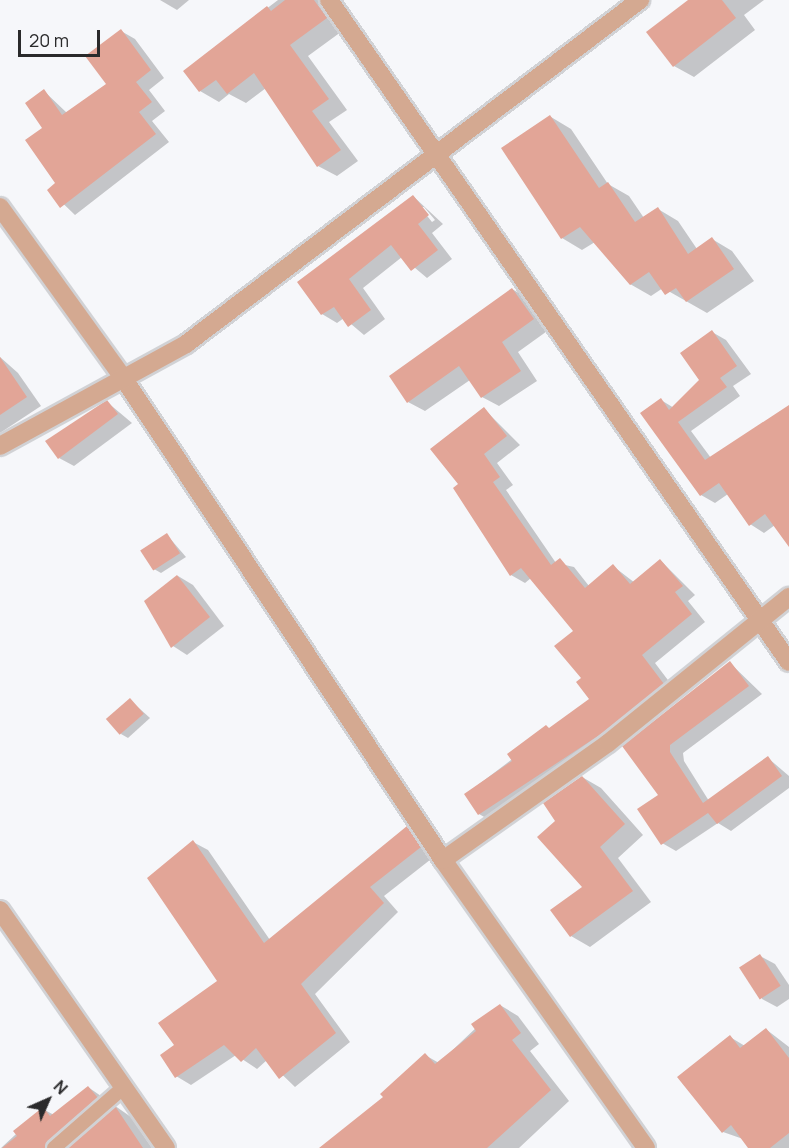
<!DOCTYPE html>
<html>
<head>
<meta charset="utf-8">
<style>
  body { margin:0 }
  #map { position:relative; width:789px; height:1148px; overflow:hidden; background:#f6f7fa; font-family:Manrope,sans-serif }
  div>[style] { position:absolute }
  .shadow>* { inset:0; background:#0003 }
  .building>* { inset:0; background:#e2a597; transform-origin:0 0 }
  .roads { filter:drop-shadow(2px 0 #d1d2d5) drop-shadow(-2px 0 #d1d2d5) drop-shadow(0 2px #d1d2d5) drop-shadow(0 -2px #d1d2d5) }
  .service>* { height:14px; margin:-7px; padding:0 7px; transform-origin:7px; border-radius:7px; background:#d4a991 }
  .minor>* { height:18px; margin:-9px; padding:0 9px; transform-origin:9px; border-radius:9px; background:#d4a991 }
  span { translate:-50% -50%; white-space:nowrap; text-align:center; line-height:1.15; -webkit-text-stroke:4.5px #f6f7fa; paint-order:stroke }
  .north { position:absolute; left:18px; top:1070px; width:60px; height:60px; -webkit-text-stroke:4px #f6f7fa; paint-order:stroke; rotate:45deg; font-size:16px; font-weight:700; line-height:24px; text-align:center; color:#2a2a2b }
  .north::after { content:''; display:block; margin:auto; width:21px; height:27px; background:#2a2a2b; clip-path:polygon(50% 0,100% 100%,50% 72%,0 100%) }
  .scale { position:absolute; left:18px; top:30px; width:82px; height:27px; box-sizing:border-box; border:3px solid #2a2a2b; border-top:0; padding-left:8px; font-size:18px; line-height:21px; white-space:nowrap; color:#2a2a2b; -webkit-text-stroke:4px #f6f7fa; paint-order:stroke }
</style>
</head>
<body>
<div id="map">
  <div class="shadow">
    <i style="clip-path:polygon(160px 0,189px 0,177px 10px)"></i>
    <i style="clip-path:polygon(278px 0,323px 0,345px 29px,308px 56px,347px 110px,329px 122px,358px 161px,337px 176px,318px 166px,266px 88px,246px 103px,229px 94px,219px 102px,200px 91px,185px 71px)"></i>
    <i style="clip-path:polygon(690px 0,764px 0,744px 15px,755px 30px,694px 77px,674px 66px)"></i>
    <i style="clip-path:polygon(121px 31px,135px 39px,164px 78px,149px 90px,165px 111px,152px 121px,169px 142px,75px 215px,49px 190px,57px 183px,45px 129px,44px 91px,67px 113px,108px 84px)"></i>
    <i style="clip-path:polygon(551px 117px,571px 129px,608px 184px,629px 196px,644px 218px,658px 209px,678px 221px,697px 249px,712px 239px,732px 251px,754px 281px,707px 313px,663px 288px,651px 296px,630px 284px,595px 242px,582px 250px,562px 238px)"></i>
    <i style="clip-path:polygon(evenodd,413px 196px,443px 224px,432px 233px,452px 259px,427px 278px,402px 257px,363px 288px,385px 319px,364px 335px,344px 318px,337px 323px,322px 314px,299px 282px,413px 196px,420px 207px,424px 207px,435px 220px,432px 222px,420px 207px)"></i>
    <i style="clip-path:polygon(512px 289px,529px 299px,550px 329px,518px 352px,537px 381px,499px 406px,482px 397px,470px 380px,425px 411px,408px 402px)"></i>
    <i style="clip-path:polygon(712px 332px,726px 340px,751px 374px,733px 386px,740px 396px,691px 431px,711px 458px,789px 413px,789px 538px,775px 525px,764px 533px,750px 524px,728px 494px,715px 503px,701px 495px,661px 400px,674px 408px,701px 380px)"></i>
    <i style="clip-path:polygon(0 357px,18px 373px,41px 406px,0 433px)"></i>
    <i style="clip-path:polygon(107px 402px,132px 423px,74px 466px,59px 458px)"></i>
    <i style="clip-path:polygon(484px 409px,520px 445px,497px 463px,513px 485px,506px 490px,556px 563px,574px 567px,589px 586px,613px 566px,635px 583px,661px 561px,695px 595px,688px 601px,705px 622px,655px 663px,677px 692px,493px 822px,479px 814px,466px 794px,592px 699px,575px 631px,531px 578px,525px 583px,511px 575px,460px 484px)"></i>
    <i style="clip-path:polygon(167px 535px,186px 557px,161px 573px,154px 569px)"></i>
    <i style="clip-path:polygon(178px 576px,193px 585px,224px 626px,187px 655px,173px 646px)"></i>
    <i style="clip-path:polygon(730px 663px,762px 694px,683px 753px,684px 761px,709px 801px,768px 758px,789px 776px,789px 788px,731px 831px,718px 823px,676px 851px,662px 843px,660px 795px,624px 747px)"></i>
    <i style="clip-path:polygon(130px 700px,150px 718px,128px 738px,121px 734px)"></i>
    <i style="clip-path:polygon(582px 777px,601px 788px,643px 835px,618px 858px,651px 902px,590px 947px,571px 936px,584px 887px,557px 821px)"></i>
    <i style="clip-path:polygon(407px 828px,422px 837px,435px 856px,384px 896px,398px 912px,315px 994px,350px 1042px,295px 1087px,267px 1060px,257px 1069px,236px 1055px,191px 1085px,176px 1076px,176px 1045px,219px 981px,193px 842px,208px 850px,270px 940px)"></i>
    <i style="clip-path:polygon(760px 956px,775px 964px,789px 985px,789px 999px,777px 1007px,762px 999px)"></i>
    <i style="clip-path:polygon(500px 1005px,518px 1016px,539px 1044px,530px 1051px,569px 1101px,519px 1148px,320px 1148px,385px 1097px,425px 1055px,439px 1063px)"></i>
    <i style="clip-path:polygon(767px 1030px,789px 1047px,789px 1148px,750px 1148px,743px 1139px,723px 1132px,730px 1037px,745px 1046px)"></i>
    <i style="clip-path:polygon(88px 1087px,131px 1117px,152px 1148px,1px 1148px,43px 1109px,54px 1115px)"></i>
  </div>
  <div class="building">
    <i style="clip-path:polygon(285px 0,314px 0,327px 18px,290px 45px,329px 99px,312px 111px,341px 150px,317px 167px,254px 73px,227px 94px,216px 80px,199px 92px,183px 71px,267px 6px,271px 11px)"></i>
    <i style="clip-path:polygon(688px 0,722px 0,736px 18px,673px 67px,646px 32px)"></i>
    <i style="clip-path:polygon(121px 29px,151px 70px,136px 82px,152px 102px,139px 112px,156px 134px,60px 208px,47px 190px,55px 183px,25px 140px,42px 128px,25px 103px,44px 89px,62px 115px,106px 84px,85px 56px)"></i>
    <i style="clip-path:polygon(550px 115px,599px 188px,608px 182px,635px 222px,658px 207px,688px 254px,712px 237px,734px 269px,686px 302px,676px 288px,665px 295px,649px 272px,630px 285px,580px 227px,561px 239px,501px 148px)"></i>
    <i style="clip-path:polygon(413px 195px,429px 215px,418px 224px,438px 250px,411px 271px,391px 245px,349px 279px,371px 310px,348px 327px,334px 307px,321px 315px,297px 282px)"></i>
    <i style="clip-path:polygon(512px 288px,534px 319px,502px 342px,521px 371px,481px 398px,459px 366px,407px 403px,389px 376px)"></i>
    <i style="clip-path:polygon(712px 330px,737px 366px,720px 378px,727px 387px,678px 422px,705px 460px,789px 405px,789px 547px,765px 514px,749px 526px,719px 483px,700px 496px,640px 413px,661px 398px,669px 410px,699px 380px,680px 353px)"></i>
    <i style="clip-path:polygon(0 357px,27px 397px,0 415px)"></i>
    <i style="clip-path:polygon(107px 400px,118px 414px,58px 459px,45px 441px)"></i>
    <i style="clip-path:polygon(484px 407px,507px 436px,484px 454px,500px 477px,493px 482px,551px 565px,560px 558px,585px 588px,613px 564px,630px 584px,660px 559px,683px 586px,675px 592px,692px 614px,642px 655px,664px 684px,601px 734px,478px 815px,464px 794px,512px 761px,507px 754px,546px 725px,549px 728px,589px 699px,576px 682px,581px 678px,554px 646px,573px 631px,521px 568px,510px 576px,453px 488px,458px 484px,430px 449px)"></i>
    <i style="left:167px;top:533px;width:24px;height:32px;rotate:57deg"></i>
    <i style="clip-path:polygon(177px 575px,210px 617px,171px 648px,144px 601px)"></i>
    <i style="clip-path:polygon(730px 661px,749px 686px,670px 745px,670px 752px,703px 803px,768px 756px,782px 776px,717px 824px,708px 813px,661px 845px,637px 809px,658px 795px,622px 746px)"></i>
    <i style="left:130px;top:698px;width:21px;height:32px;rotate:49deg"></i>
    <i style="clip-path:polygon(582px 776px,625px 824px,600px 847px,633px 891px,570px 937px,550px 910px,582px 887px,537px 837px,555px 821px,543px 803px)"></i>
    <i style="clip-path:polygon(407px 826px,421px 847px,370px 887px,384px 903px,301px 984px,336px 1033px,279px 1079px,256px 1048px,241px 1062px,224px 1045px,175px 1078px,160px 1055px,174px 1045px,158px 1023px,217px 981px,147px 878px,193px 840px,264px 943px)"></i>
    <i style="left:760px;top:954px;width:38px;height:25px;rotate:57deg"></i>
    <i style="clip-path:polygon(500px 1004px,521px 1033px,512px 1040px,551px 1090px,487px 1148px,319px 1148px,383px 1097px,380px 1094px,425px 1053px,435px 1064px,476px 1031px,471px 1024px)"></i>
    <i style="clip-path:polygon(766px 1028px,789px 1058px,789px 1133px,770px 1148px,748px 1148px,731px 1125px,722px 1133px,677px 1077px,730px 1035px,740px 1048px)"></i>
    <i style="clip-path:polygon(88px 1086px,98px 1098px,45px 1148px,2px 1148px,17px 1136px,13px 1131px,43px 1107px,50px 1116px)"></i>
    <i style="clip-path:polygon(115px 1106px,143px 1148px,68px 1148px)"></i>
  </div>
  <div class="roads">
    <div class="service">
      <i style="left:54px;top:1148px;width:93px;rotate:-41.1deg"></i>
    </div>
    <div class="minor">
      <i style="left:329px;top:0;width:806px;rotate:55.21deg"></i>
      <i style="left:0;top:207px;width:212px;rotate:54.2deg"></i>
      <i style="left:124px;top:379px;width:577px;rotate:56.45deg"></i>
      <i style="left:443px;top:860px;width:352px;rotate:54.8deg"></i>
      <i style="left:0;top:446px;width:212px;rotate:-28.7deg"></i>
      <i style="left:186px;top:344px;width:570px;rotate:-37.15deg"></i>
      <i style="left:443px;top:860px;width:202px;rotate:-35.3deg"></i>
      <i style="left:608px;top:743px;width:233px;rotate:-38.9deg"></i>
      <i style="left:0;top:910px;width:290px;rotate:55.1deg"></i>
    </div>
  </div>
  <div class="north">N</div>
  <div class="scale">20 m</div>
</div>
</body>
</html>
